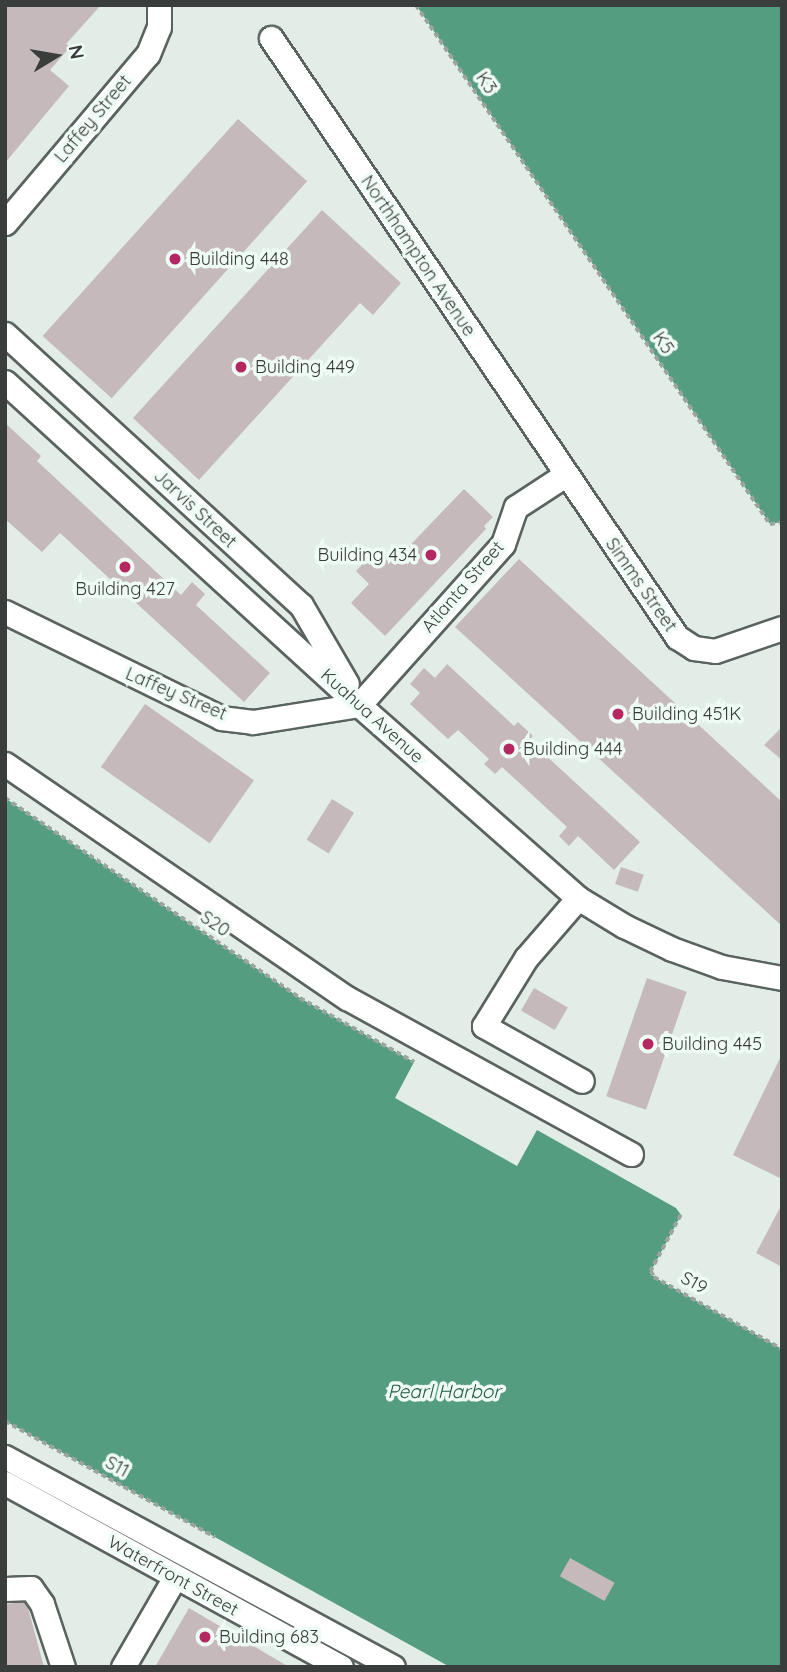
<!DOCTYPE html>
<html>
<head>
<meta charset="utf-8">
<style>
  body { margin:0 }
  #map { position:relative; width:787px; height:1672px; overflow:hidden; background:#e2ede8; font-family:Quicksand,sans-serif }
  div>[style] { position:absolute }
  .water>* { inset:0; background:#549d80 }
  .building>* { inset:0; background:#c5b9bc; transform-origin:0 0 }
  .path>* { height:3.5px; margin-top:-1.75px; transform-origin:0; background:repeating-linear-gradient(90deg,#9ca4a0 0 5px,transparent 0 8.5px) }
  .roads { filter:drop-shadow(2px 0 #5a635f) drop-shadow(-2px 0 #5a635f) drop-shadow(0 2px #5a635f) drop-shadow(0 -2px #5a635f) }
  .minor>* { height:23px; margin:-11.5px; padding:0 11.5px; transform-origin:11.5px; border-radius:11.5px; background:#fff }
  .dots>* { width:19px; height:19px; translate:-50% -50%; box-sizing:border-box; border:4px solid #effbf5; border-radius:50% }
  span { translate:-50% -50%; white-space:nowrap; text-align:center; line-height:1.15; -webkit-text-stroke:7px #effbf5; paint-order:stroke }
  .street-label { font-size:18px; color:#393d3b }
  .poi-label { font-size:18px; color:#393d3b }
  .left { translate:0 -50%; text-align:left }
  .right { translate:-100% -50%; text-align:right }
  .water-label { font-size:19px; color:#215a45; font-style:italic }
  .frame { position:absolute; inset:0; border:7px solid #393d3b; pointer-events:none }
  .north { position:absolute; left:21px; top:21px; width:70px; height:70px; -webkit-text-stroke:5px #effbf5; paint-order:stroke; rotate:79deg; font-size:19px; font-weight:700; line-height:28px; text-align:center; color:#393d3b }
  .north::after { content:''; display:block; margin:auto; width:24px; height:32px; background:#393d3b; clip-path:polygon(50% 0,100% 100%,50% 72%,0 100%) }
</style>
</head>
<body>
<div id="map">
  <div class="water">
    <i style="clip-path:polygon(416px 5px,782px 5px,782px 522px,770px 524px)"></i>
    <i style="clip-path:polygon(5px 798px,300px 998px,414px 1062px,395px 1098px,517px 1166px,537px 1130px,676px 1208px,681px 1215px,651px 1271px,654px 1277px,782px 1349px,782px 1667px,450px 1667px,5px 1421px)"></i>
  </div>
  <div class="building">
    <i style="clip-path:polygon(5px 5px,101px 5px,66px 44px,70px 47px,50px 70px,69px 86px,5px 163px)"></i>
    <i style="left:238px;top:119px;width:93px;height:292px;rotate:42deg"></i>
    <i style="clip-path:polygon(322px 210px,401px 283px,373px 315px,360px 303px,199px 480px,133px 418px)"></i>
    <i style="clip-path:polygon(5px 423px,41px 456px,37px 461px,181px 595px,192px 582px,205px 594px,196px 605px,270px 673px,244px 702px,60px 533px,42px 552px,5px 519px)"></i>
    <i style="clip-path:polygon(464px 489px,493px 517px,484px 526px,486px 529px,385px 636px,351px 603px,369px 584px,356px 571px,378px 548px,393px 563px)"></i>
    <i style="clip-path:polygon(519px 559px,782px 802px,782px 926px,455px 627px)"></i>
    <i style="clip-path:polygon(447px 664px,514px 726px,518px 722px,533px 736px,529px 740px,640px 842px,614px 870px,578px 836px,569px 846px,559px 836px,567px 827px,502px 767px,495px 774px,484px 764px,489px 759px,458px 730px,448px 739px,410px 704px,420px 693px,410px 684px,424px 668px,435px 678px)"></i>
    <i style="left:145px;top:704px;width:133px;height:77px;rotate:35deg"></i>
    <i style="clip-path:polygon(782px 727px,782px 760px,764px 745px)"></i>
    <i style="left:332px;top:799px;width:26px;height:48px;rotate:32deg"></i>
    <i style="left:621px;top:867px;width:24px;height:18px;rotate:19deg"></i>
    <i style="left:647px;top:978px;width:42px;height:125px;rotate:19deg"></i>
    <i style="left:534px;top:988px;width:39px;height:26px;rotate:30deg"></i>
    <i style="clip-path:polygon(782px 1054px,782px 1179px,733px 1155px)"></i>
    <i style="clip-path:polygon(782px 1204px,782px 1267px,756px 1253px)"></i>
    <i style="left:570px;top:1558px;width:51px;height:21px;rotate:29deg"></i>
    <i style="clip-path:polygon(24px 1602px,28px 1608px,44px 1667px,5px 1667px,5px 1604px)"></i>
    <i style="clip-path:polygon(189px 1608px,289px 1667px,155px 1667px)"></i>
  </div>
  <div class="path">
    <i style="left:416px;top:5px;width:628px;rotate:55.7deg"></i>
    <i style="left:770px;top:524px;width:12px;rotate:-9deg"></i>
    <i style="left:5px;top:798px;width:356px;rotate:34.1deg"></i>
    <i style="left:300px;top:998px;width:131px;rotate:29.3deg"></i>
    <i style="left:681px;top:1215px;width:64px;rotate:118.2deg"></i>
    <i style="left:651px;top:1271px;width:7px;rotate:63deg"></i>
    <i style="left:654px;top:1277px;width:147px;rotate:29.4deg"></i>
    <i style="left:5px;top:1421px;width:240px;rotate:28.9deg"></i>
  </div>
  <div class="roads">
    <div class="minor">
      <i style="left:271px;top:38px;width:724px;rotate:55.87deg"></i>
      <i style="left:677px;top:637px;width:20px;rotate:33deg"></i>
      <i style="left:694px;top:648px;width:21px;rotate:8deg"></i>
      <i style="left:715px;top:651px;width:71px;rotate:-18.9deg"></i>
      <i style="left:5px;top:223px;width:221px;rotate:-49.8deg"></i>
      <i style="left:148px;top:54px;width:29px;rotate:-68deg"></i>
      <i style="left:159px;top:27px;width:22px;rotate:-90deg"></i>
      <i style="left:5px;top:334px;width:401px;rotate:42.5deg"></i>
      <i style="left:301px;top:605px;width:91px;rotate:59.8deg"></i>
      <i style="left:5px;top:382px;width:479px;rotate:42.4deg"></i>
      <i style="left:359px;top:705px;width:292px;rotate:41.4deg"></i>
      <i style="left:578px;top:898px;width:54px;rotate:31.3deg"></i>
      <i style="left:624px;top:926px;width:53px;rotate:25.6deg"></i>
      <i style="left:672px;top:949px;width:53px;rotate:19.8deg"></i>
      <i style="left:722px;top:967px;width:61px;rotate:10.4deg"></i>
      <i style="left:5px;top:612px;width:241px;rotate:26.1deg"></i>
      <i style="left:221px;top:718px;width:32px;rotate:7deg"></i>
      <i style="left:253px;top:722px;width:107px;rotate:-9.1deg"></i>
      <i style="left:359px;top:705px;width:216px;rotate:-48.2deg"></i>
      <i style="left:503px;top:544px;width:39px;rotate:-71deg"></i>
      <i style="left:516px;top:507px;width:59px;rotate:-33.1deg"></i>
      <i style="left:5px;top:764px;width:414px;rotate:34.4deg"></i>
      <i style="left:347px;top:998px;width:324px;rotate:28.8deg"></i>
      <i style="left:578px;top:898px;width:79px;rotate:130.9deg"></i>
      <i style="left:526px;top:958px;width:80px;rotate:121.7deg"></i>
      <i style="left:484px;top:1026px;width:112px;rotate:29.3deg"></i>
      <i style="left:5px;top:1457px;width:441px;rotate:28.4deg"></i>
      <i style="left:5px;top:1483px;width:383px;rotate:28.7deg"></i>
      <i style="left:5px;top:1589px;width:26px;rotate:-2deg"></i>
      <i style="left:31px;top:1588px;width:19px;rotate:55deg"></i>
      <i style="left:42px;top:1604px;width:66px;rotate:71.6deg"></i>
      <i style="left:123px;top:1667px;width:104px;rotate:-60deg"></i>
    </div>
  </div>
  <div class="dots">
    <i style="left:175px;top:259px;background:#b42760"></i>
    <i style="left:241px;top:367px;background:#b42760"></i>
    <i style="left:431px;top:555px;background:#b42760"></i>
    <i style="left:125px;top:567px;background:#b42760"></i>
    <i style="left:618px;top:714px;background:#b42760"></i>
    <i style="left:509px;top:749px;background:#b42760"></i>
    <i style="left:648px;top:1044px;background:#b42760"></i>
    <i style="left:205px;top:1637px;background:#b42760"></i>
  </div>
  <div class="street-label">
    <span style="left:486px;top:83px;rotate:56deg">K3</span>
    <span style="left:93px;top:119px;rotate:-50deg">Laffey Street</span>
    <span style="left:418px;top:256px;rotate:56deg">Northhampton Avenue</span>
    <span style="left:663px;top:343px;rotate:56deg">K5</span>
    <span style="left:195px;top:509px;rotate:43deg">Jarvis Street</span>
    <span style="left:641px;top:585px;rotate:55deg">Simms Street</span>
    <span style="left:463px;top:587px;rotate:-49deg">Atlanta Street</span>
    <span style="left:176px;top:694px;rotate:23deg">Laffey Street</span>
    <span style="left:372px;top:716px;rotate:42deg">Kuahua Avenue</span>
    <span style="left:215px;top:924px;rotate:34deg">S20</span>
    <span style="left:694px;top:1283px;rotate:29deg">S19</span>
    <span style="left:117px;top:1467px;rotate:29deg">S11</span>
    <span style="left:173px;top:1576px;rotate:29deg">Waterfront Street</span>
  </div>
  <div class="poi-label">
    <span class="left" style="left:189px;top:259px">Building 448</span>
    <span class="left" style="left:255px;top:367px">Building 449</span>
    <span class="right" style="left:417px;top:555px">Building 434</span>
    <span style="left:125px;top:589px">Building 427</span>
    <span class="left" style="left:632px;top:714px">Building 451K</span>
    <span class="left" style="left:523px;top:749px">Building 444</span>
    <span class="left" style="left:662px;top:1044px">Building 445</span>
    <span class="left" style="left:219px;top:1637px">Building 683</span>
  </div>
  <div class="water-label">
    <span style="left:444px;top:1392px">Pearl Harbor</span>
  </div>
  <div class="frame"></div>
  <div class="north">N</div>
</div>
</body>
</html>
